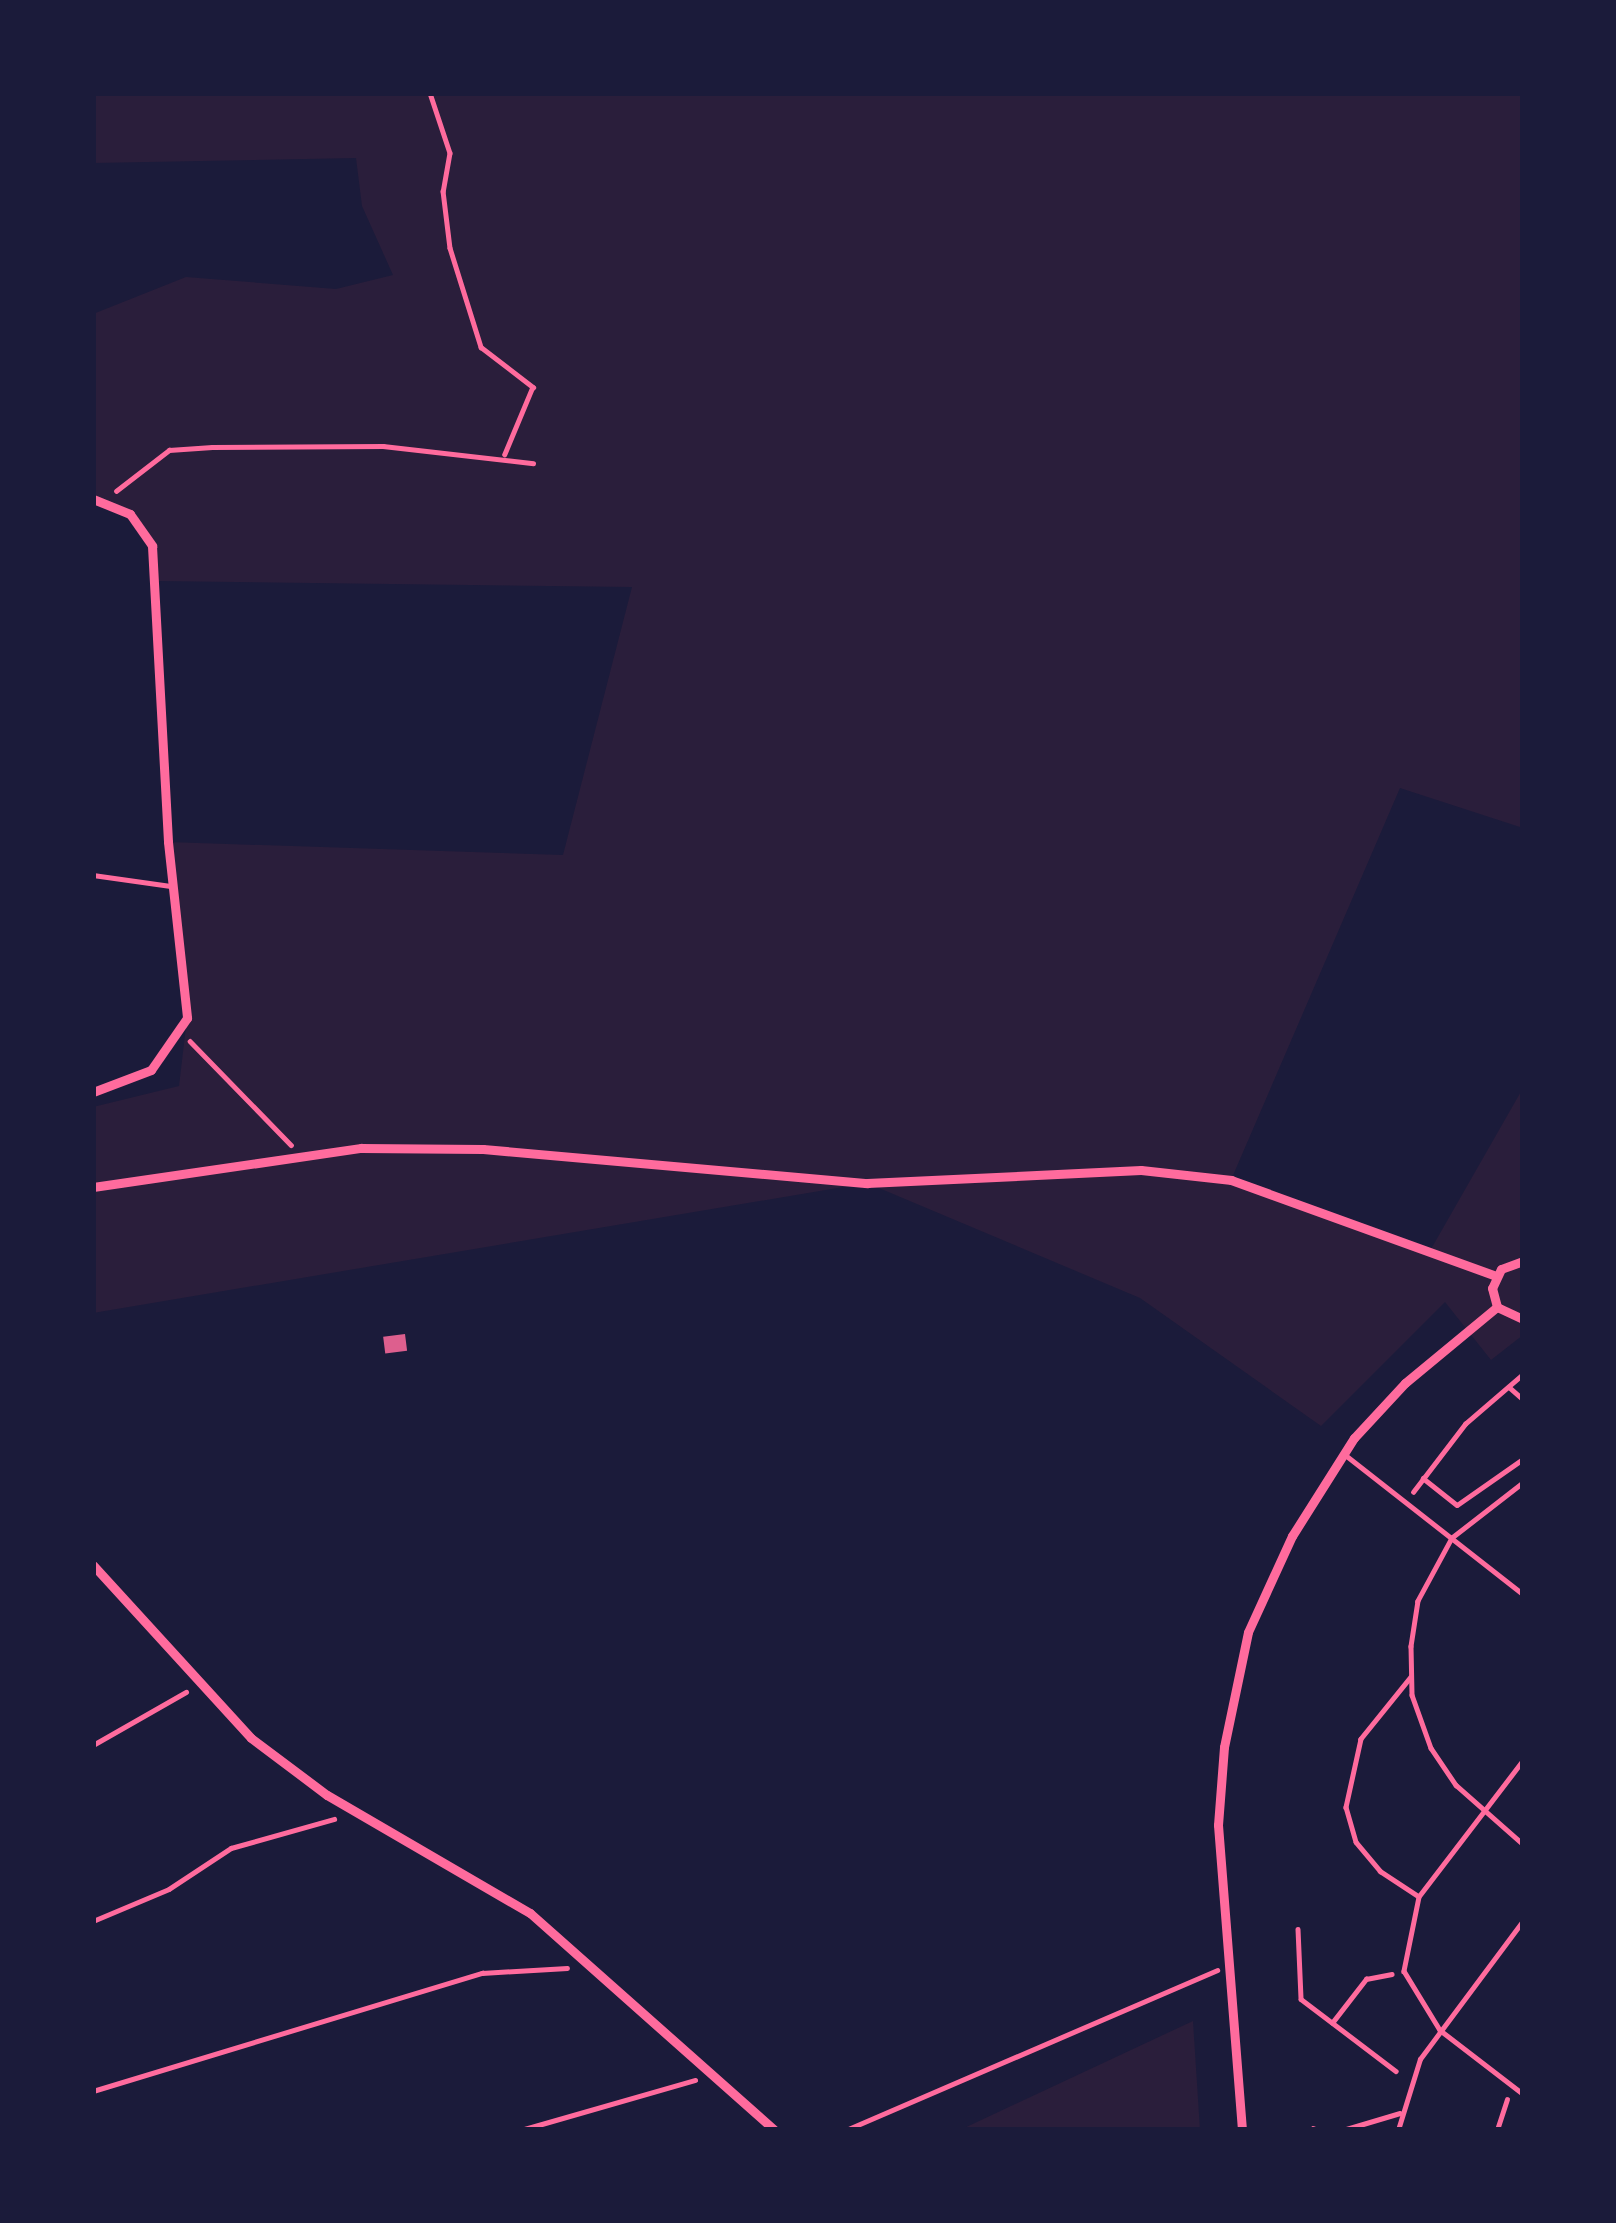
<!DOCTYPE html>
<html>
<head>
<meta charset="utf-8">
<style>
  body { margin:0 }
  #map { position:relative; width:1616px; height:2223px; overflow:hidden; background:#1b1b3a; font-family:"DejaVu Sans",sans-serif }
  div>[style] { position:absolute }
  .green>* { inset:0; background:#2a1e3b }
  .building>* { inset:0; background:#dd5f8e; transform-origin:0 0 }
  .path>* { height:4.5px; margin:-2.25px; padding:0 2.25px; transform-origin:2.25px; border-radius:2.25px; background:#ff6b9d }
  .service>* { height:4.5px; margin:-2.25px; padding:0 2.25px; transform-origin:2.25px; border-radius:2.25px; background:#ff6b9d }
  .minor>* { height:9px; margin:-4.5px; padding:0 4.5px; transform-origin:4.5px; border-radius:4.5px; background:#ff6b9d }
  span { translate:-50% -50%; white-space:nowrap; text-align:center; line-height:1.15; -webkit-text-stroke:9px #1b1b3a; paint-order:stroke }
  .frame { position:absolute; inset:0; border:96px solid #1b1b3a; pointer-events:none }
</style>
</head>
<body>
<div id="map">
  <div class="green">
    <i style="clip-path:polygon(93px 93px,1523px 93px,1523px 828px,1400px 788px,1231px 1180px,1431px 1249px,1523px 1088px,1523px 1335px,1491px 1360px,1445px 1302px,1321px 1426px,1140px 1298px,867px 1183px,93px 1313px,93px 1107px,179px 1086px,187px 1018px,168px 842px,563px 855px,632px 587px,157px 581px,141px 525px,93px 500px,93px 314px,186px 277px,336px 289px,393px 275px,362px 206px,356px 158px,93px 163px)"></i>
    <i style="clip-path:polygon(1193px 2021px,1200px 2130px,960px 2130px)"></i>
  </div>
  <div class="building">
    <i style="left:405px;top:1334px;width:17px;height:22px;rotate:83deg"></i>
  </div>
  <div class="path">
    <i style="left:430px;top:93px;width:63px;rotate:71.6deg"></i>
    <i style="left:450px;top:153px;width:39px;rotate:100deg"></i>
    <i style="left:443px;top:191px;width:57px;rotate:83deg"></i>
    <i style="left:450px;top:248px;width:104px;rotate:72.6deg"></i>
    <i style="left:481px;top:347px;width:66px;rotate:37.6deg"></i>
    <i style="left:533px;top:387px;width:73px;rotate:112.7deg"></i>
    <i style="left:116px;top:491px;width:67px;rotate:-37.7deg"></i>
    <i style="left:169px;top:450px;width:43px;rotate:-4deg"></i>
    <i style="left:212px;top:447px;width:171px;rotate:-0.3deg"></i>
    <i style="left:383px;top:446px;width:151px;rotate:6.5deg"></i>
    <i style="left:190px;top:1041px;width:145px;rotate:45.8deg"></i>
    <i style="left:1509px;top:1387px;width:18px;rotate:41deg"></i>
    <i style="left:1423px;top:1478px;width:43px;rotate:38.5deg"></i>
    <i style="left:1457px;top:1505px;width:80px;rotate:-34.9deg"></i>
    <i style="left:1413px;top:1492px;width:86px;rotate:-52.6deg"></i>
    <i style="left:1465px;top:1424px;width:77px;rotate:-40.8deg"></i>
    <i style="left:93px;top:1745px;width:107px;rotate:-29.7deg"></i>
    <i style="left:93px;top:1921px;width:82px;rotate:-22.8deg"></i>
    <i style="left:169px;top:1889px;width:74px;rotate:-33.5deg"></i>
    <i style="left:231px;top:1848px;width:107px;rotate:-15.7deg"></i>
    <i style="left:1298px;top:1929px;width:70px;rotate:87.5deg"></i>
    <i style="left:1301px;top:1999px;width:119px;rotate:37.2deg"></i>
    <i style="left:1332px;top:2023px;width:56px;rotate:-52.3deg"></i>
    <i style="left:1366px;top:1979px;width:26px;rotate:-11deg"></i>
    <i style="left:93px;top:2091px;width:407px;rotate:-16.9deg"></i>
    <i style="left:482px;top:1973px;width:85px;rotate:-3.4deg"></i>
    <i style="left:521px;top:2130px;width:181px;rotate:-16deg"></i>
    <i style="left:846px;top:2130px;width:404px;rotate:-23.3deg"></i>
    <i style="left:1497px;top:2130px;width:32px;rotate:-72deg"></i>
  </div>
  <div class="service">
    <i style="left:93px;top:875px;width:78px;rotate:8.1deg"></i>
    <i style="left:1343px;top:1453px;width:229px;rotate:38.1deg"></i>
    <i style="left:1523px;top:1483px;width:90px;rotate:142.2deg"></i>
    <i style="left:1452px;top:1538px;width:72px;rotate:118.4deg"></i>
    <i style="left:1418px;top:1601px;width:46px;rotate:98.8deg"></i>
    <i style="left:1411px;top:1646px;width:49px;rotate:88.8deg"></i>
    <i style="left:1412px;top:1695px;width:56px;rotate:70.3deg"></i>
    <i style="left:1431px;top:1748px;width:45px;rotate:56deg"></i>
    <i style="left:1456px;top:1785px;width:89px;rotate:41.4deg"></i>
    <i style="left:1411px;top:1677px;width:80px;rotate:128.9deg"></i>
    <i style="left:1361px;top:1739px;width:70px;rotate:102.4deg"></i>
    <i style="left:1346px;top:1807px;width:36px;rotate:74deg"></i>
    <i style="left:1356px;top:1842px;width:38px;rotate:50deg"></i>
    <i style="left:1380px;top:1871px;width:45px;rotate:33.3deg"></i>
    <i style="left:1523px;top:1761px;width:171px;rotate:127.4deg"></i>
    <i style="left:1419px;top:1897px;width:76px;rotate:101.5deg"></i>
    <i style="left:1404px;top:1971px;width:69px;rotate:58.6deg"></i>
    <i style="left:1440px;top:2030px;width:105px;rotate:37.6deg"></i>
    <i style="left:1313px;top:2128px;width:5px;rotate:22deg"></i>
    <i style="left:1343px;top:2130px;width:59px;rotate:-16.6deg"></i>
    <i style="left:1398px;top:2130px;width:74px;rotate:-72.8deg"></i>
    <i style="left:1420px;top:2059px;width:172px;rotate:-53.3deg"></i>
  </div>
  <div class="minor">
    <i style="left:93px;top:499px;width:40px;rotate:22deg"></i>
    <i style="left:130px;top:514px;width:39px;rotate:55deg"></i>
    <i style="left:152px;top:546px;width:296px;rotate:86.9deg"></i>
    <i style="left:168px;top:842px;width:177px;rotate:83.8deg"></i>
    <i style="left:187px;top:1018px;width:63px;rotate:124.7deg"></i>
    <i style="left:151px;top:1070px;width:62px;rotate:159.2deg"></i>
    <i style="left:93px;top:1187px;width:271px;rotate:-8.3deg"></i>
    <i style="left:361px;top:1148px;width:122px;rotate:0.5deg"></i>
    <i style="left:483px;top:1149px;width:386px;rotate:5.1deg"></i>
    <i style="left:867px;top:1183px;width:274px;rotate:-2.7deg"></i>
    <i style="left:1141px;top:1170px;width:91px;rotate:6.3deg"></i>
    <i style="left:1231px;top:1180px;width:282px;rotate:19.9deg"></i>
    <i style="left:1523px;top:1261px;width:23px;rotate:160deg"></i>
    <i style="left:1501px;top:1269px;width:21px;rotate:115deg"></i>
    <i style="left:1492px;top:1288px;width:20px;rotate:75deg"></i>
    <i style="left:1497px;top:1307px;width:29px;rotate:25deg"></i>
    <i style="left:93px;top:1565px;width:234px;rotate:47.6deg"></i>
    <i style="left:251px;top:1738px;width:95px;rotate:36.9deg"></i>
    <i style="left:327px;top:1795px;width:235px;rotate:30.2deg"></i>
    <i style="left:530px;top:1913px;width:327px;rotate:41.6deg"></i>
    <i style="left:1242px;top:2130px;width:306px;rotate:-94.5deg"></i>
    <i style="left:1218px;top:1825px;width:78px;rotate:-85.6deg"></i>
    <i style="left:1224px;top:1747px;width:117px;rotate:-78.2deg"></i>
    <i style="left:1248px;top:1632px;width:106px;rotate:-65.4deg"></i>
    <i style="left:1292px;top:1536px;width:116px;rotate:-57.7deg"></i>
    <i style="left:1354px;top:1438px;width:75px;rotate:-47.2deg"></i>
    <i style="left:1405px;top:1383px;width:119px;rotate:-39.6deg"></i>
  </div>
  <div class="frame"></div>
</div>
</body>
</html>
